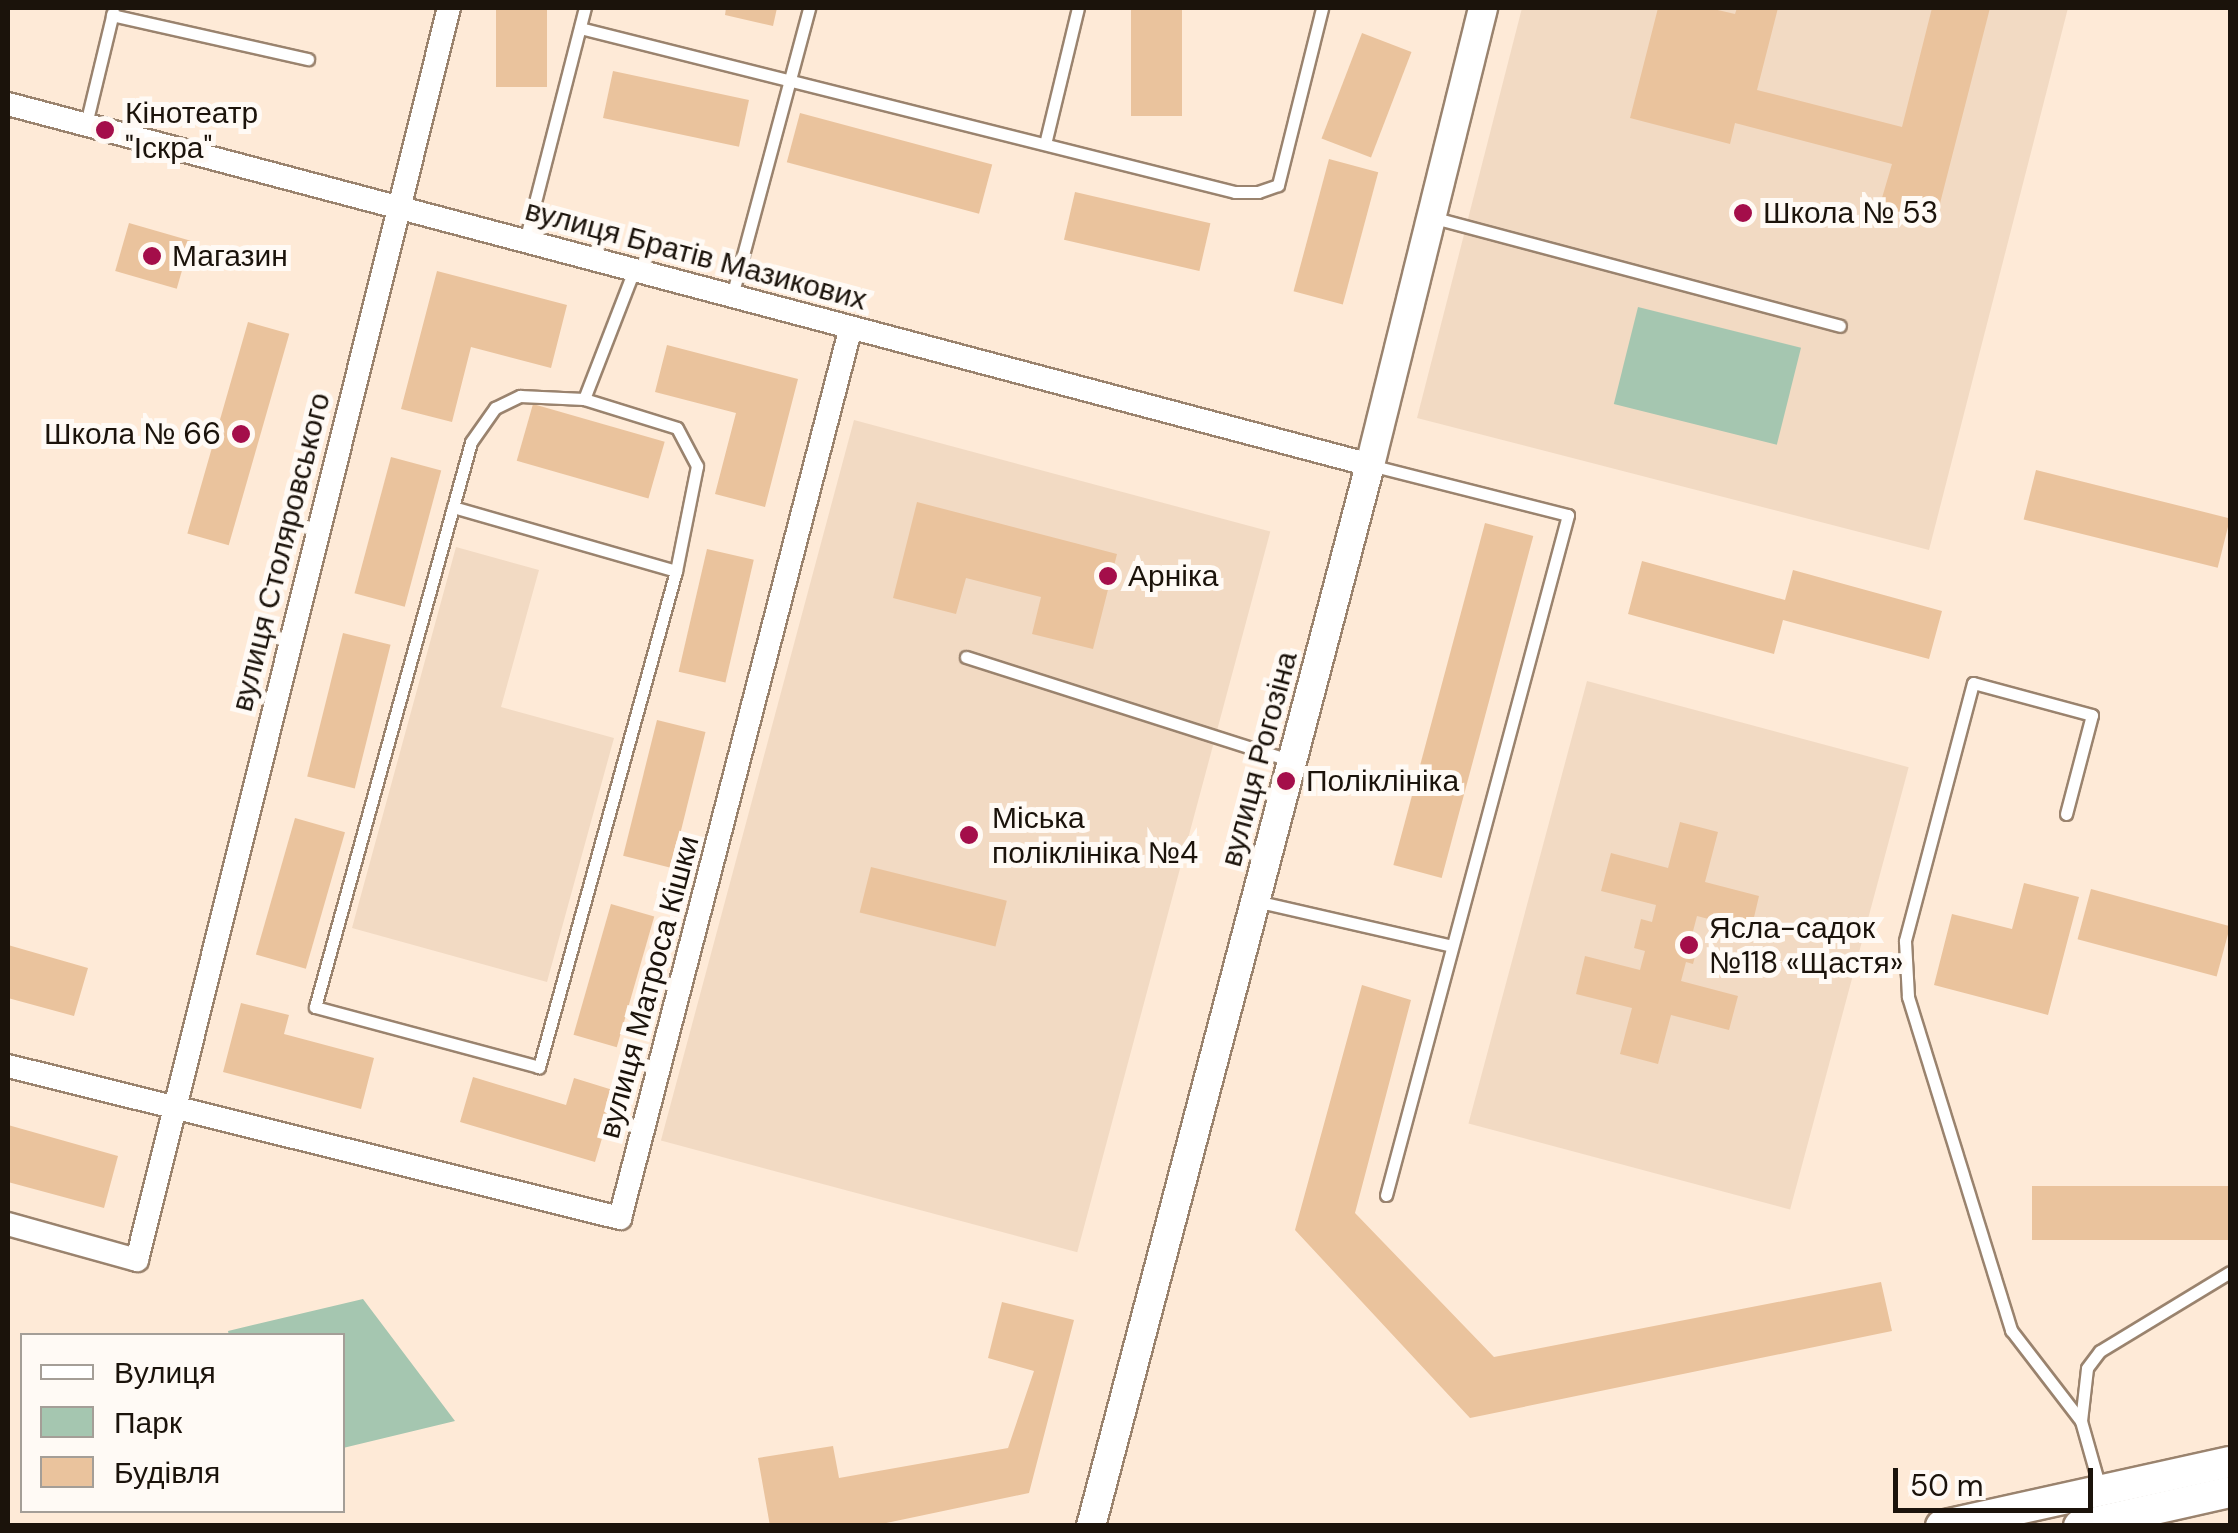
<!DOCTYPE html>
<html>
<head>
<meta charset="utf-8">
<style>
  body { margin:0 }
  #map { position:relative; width:2238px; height:1533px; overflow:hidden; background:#feead7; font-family:"DM Sans",sans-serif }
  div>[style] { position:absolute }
  .built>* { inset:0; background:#f2dac3; transform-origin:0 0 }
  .green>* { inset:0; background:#a5c6b0; transform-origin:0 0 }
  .building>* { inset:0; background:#eac39d; transform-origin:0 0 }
  .roads { filter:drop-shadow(2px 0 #9a836e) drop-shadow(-2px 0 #9a836e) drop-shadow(0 2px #9a836e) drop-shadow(0 -2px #9a836e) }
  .service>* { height:11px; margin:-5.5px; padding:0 5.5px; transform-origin:5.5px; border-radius:5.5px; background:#fff }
  .minor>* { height:22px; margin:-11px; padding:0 11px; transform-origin:11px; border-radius:11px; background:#fff }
  .tertiary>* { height:28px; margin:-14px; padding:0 14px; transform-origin:14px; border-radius:14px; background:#fff }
  .secondary>* { height:30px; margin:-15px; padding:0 15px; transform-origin:15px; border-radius:15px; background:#fff }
  .dots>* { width:28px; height:28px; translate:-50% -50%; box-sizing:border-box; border:5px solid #fffaf5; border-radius:50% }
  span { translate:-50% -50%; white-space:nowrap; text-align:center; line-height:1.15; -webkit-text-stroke:10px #fffaf5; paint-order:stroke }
  .poi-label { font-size:30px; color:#1b130b }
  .left { translate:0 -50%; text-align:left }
  .right { translate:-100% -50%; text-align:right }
  .street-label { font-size:30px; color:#1b130b }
  .frame { position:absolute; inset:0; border:10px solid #1b130b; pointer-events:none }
  .legend { position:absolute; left:20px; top:1333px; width:325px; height:180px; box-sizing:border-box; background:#fffaf5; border:2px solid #a49e97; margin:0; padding:12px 18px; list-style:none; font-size:30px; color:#1b130b }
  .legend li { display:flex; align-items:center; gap:20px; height:50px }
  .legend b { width:50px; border:2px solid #a49e97 }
  .scale { position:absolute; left:1893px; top:1468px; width:200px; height:45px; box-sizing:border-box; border:5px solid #1b130b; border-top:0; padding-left:12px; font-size:30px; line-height:35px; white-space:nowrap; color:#1b130b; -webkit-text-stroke:8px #fffaf5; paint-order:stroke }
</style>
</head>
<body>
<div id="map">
  <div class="built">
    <i style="clip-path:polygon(1522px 8px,2068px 8px,1929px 550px,1417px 418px)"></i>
    <i style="left:854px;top:420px;width:431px;height:746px;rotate:15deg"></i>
    <i style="clip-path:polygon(456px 547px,539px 570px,501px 707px,614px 738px,547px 982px,352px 928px)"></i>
    <i style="left:1587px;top:681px;width:333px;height:458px;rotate:15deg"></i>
  </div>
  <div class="green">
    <i style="left:1638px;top:307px;width:168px;height:100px;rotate:14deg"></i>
    <i style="clip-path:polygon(363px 1299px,455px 1421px,343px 1448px,342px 1336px,229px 1336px,228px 1331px)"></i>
  </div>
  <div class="building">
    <i style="left:496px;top:8px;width:51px;height:79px"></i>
    <i style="clip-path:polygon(726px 8px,777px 8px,773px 26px,725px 15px)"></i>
    <i style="left:1131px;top:8px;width:51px;height:108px"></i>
    <i style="clip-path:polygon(1658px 8px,1709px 8px,1735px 14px,1737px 8px,1778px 8px,1757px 90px,1902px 127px,1932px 8px,1990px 8px,1936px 219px,1879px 208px,1892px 164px,1735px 123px,1730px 144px,1630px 118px)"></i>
    <i style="left:1362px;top:33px;width:53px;height:113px;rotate:21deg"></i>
    <i style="left:613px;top:71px;width:139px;height:48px;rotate:12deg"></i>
    <i style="left:800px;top:113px;width:199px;height:51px;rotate:15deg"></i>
    <i style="left:1329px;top:159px;width:51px;height:137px;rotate:15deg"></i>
    <i style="left:1075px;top:192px;width:139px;height:49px;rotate:13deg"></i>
    <i style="left:129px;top:223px;width:64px;height:50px;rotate:16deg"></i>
    <i style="clip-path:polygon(437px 271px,567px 305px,551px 368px,471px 347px,452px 422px,401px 409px)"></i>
    <i style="left:248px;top:322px;width:43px;height:220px;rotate:16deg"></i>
    <i style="clip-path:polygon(667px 345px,798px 379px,765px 507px,715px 494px,736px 413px,655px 392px)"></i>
    <i style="left:533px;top:404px;width:137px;height:59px;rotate:16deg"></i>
    <i style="left:391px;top:457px;width:52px;height:141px;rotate:15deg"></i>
    <i style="left:2036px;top:470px;width:200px;height:51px;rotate:14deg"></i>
    <i style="clip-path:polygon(917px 502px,1117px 554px,1093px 649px,1032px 634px,1041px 597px,966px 578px,956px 614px,893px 598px)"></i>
    <i style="left:1485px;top:523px;width:50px;height:354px;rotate:15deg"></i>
    <i style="left:707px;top:549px;width:48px;height:126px;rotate:13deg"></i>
    <i style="clip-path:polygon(1642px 561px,1785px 600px,1793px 570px,1942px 611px,1929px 659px,1783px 620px,1774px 654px,1628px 614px)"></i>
    <i style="left:343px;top:633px;width:49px;height:148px;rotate:14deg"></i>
    <i style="left:657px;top:720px;width:50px;height:140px;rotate:14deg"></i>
    <i style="left:295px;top:818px;width:52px;height:142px;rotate:16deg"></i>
    <i style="clip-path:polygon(1680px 822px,1718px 832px,1705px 882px,1759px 896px,1751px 930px,1697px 916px,1692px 935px,1700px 937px,1693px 964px,1686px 962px,1681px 981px,1738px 996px,1729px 1030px,1671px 1015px,1658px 1064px,1620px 1054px,1632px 1008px,1576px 994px,1585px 956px,1640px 970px,1645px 951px,1634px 948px,1641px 919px,1652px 922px,1656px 905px,1601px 891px,1611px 853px,1668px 868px)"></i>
    <i style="left:871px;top:867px;width:140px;height:47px;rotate:14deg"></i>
    <i style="clip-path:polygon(2024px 883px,2079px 897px,2048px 1015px,1934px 985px,1952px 914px,2012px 929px)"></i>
    <i style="left:2091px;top:889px;width:144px;height:52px;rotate:15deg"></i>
    <i style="left:611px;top:904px;width:45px;height:136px;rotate:16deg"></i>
    <i style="clip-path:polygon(8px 945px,88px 968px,74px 1016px,8px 998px)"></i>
    <i style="clip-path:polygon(1362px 985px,1411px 1000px,1355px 1213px,1494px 1357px,1881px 1282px,1892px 1331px,1470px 1418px,1295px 1230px)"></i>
    <i style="clip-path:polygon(241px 1003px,289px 1015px,284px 1034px,374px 1058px,361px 1109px,223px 1072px)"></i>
    <i style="clip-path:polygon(473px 1077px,566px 1105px,574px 1078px,616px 1091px,595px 1162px,460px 1122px)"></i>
    <i style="clip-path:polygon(8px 1125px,118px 1156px,104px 1208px,8px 1182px)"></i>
    <i style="left:2230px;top:1186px;width:54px;height:198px;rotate:90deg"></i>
    <i style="clip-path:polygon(1002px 1302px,1074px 1320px,1029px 1493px,872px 1526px,770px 1526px,758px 1458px,833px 1446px,839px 1478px,1008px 1448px,1034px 1371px,988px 1358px)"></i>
  </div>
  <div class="roads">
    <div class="service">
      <i style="left:112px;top:15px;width:201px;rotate:12.7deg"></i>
      <i style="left:580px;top:28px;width:675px;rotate:14.06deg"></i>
      <i style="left:1235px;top:192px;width:23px"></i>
      <i style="left:1258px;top:192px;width:21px;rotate:-19deg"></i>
      <i style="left:1278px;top:185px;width:182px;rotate:-76deg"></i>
      <i style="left:86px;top:124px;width:115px;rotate:-76.4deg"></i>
      <i style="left:1045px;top:144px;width:140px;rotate:-76.4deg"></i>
      <i style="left:1431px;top:217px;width:423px;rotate:14.9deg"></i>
      <i style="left:525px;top:241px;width:241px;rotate:-75.6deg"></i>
      <i style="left:732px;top:296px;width:298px;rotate:-75deg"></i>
      <i style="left:520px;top:396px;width:64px;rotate:2.7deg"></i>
      <i style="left:584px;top:399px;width:97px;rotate:17.3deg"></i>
      <i style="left:677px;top:428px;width:43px;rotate:62.2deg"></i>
      <i style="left:697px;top:466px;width:107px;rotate:101.3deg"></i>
      <i style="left:676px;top:571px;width:515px;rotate:105.44deg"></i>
      <i style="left:539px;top:1067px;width:232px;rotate:-165deg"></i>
      <i style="left:315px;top:1007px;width:586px;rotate:-74.56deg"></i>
      <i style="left:471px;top:442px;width:42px;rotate:-54.8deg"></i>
      <i style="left:495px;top:408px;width:28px;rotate:-26deg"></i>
      <i style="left:584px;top:399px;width:138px;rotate:-68.8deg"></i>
      <i style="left:1370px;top:465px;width:204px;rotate:14.2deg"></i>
      <i style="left:1568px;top:515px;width:704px;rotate:104.98deg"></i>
      <i style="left:453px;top:507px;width:232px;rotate:16deg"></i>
      <i style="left:966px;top:657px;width:341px;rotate:17.7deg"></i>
      <i style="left:2066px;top:814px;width:102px;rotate:-75.3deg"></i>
      <i style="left:2092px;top:715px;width:123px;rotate:-164.9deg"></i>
      <i style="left:1973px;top:683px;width:267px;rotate:104.8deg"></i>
      <i style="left:1905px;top:941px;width:56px;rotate:86.9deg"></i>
      <i style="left:1908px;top:997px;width:349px;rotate:72.8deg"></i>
      <i style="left:2011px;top:1330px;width:115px;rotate:52.4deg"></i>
      <i style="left:2081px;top:1421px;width:70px;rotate:74.2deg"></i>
      <i style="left:1256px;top:901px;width:201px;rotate:12.9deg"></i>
      <i style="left:2081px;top:1421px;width:53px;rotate:-83.5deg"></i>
      <i style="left:2087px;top:1368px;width:21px;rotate:-53deg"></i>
      <i style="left:2100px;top:1351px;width:152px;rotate:-31.3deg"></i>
    </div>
    <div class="minor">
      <i style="left:8px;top:104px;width:1409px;rotate:14.84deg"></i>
      <i style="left:8px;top:1066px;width:631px;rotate:13.95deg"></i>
      <i style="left:620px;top:1218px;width:920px;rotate:-75.47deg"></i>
      <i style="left:8px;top:1224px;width:134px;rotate:15.6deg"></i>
      <i style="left:137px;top:1260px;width:1290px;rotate:-76.01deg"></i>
    </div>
    <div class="tertiary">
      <i style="left:1091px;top:1526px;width:1097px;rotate:-75.27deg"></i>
      <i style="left:1370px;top:465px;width:471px;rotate:-76.1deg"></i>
    </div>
    <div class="secondary">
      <i style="left:1941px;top:1526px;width:296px;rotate:-12.5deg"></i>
      <i style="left:2079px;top:1526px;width:155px;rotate:-12.7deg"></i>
    </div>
  </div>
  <div class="dots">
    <i style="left:105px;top:130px;background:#a40e4a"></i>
    <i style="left:1743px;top:213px;background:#a40e4a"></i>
    <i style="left:152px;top:256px;background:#a40e4a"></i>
    <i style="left:241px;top:434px;background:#a40e4a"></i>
    <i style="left:1108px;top:576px;background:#a40e4a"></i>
    <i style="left:1286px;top:781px;background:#a40e4a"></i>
    <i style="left:969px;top:835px;background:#a40e4a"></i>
    <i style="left:1689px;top:945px;background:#a40e4a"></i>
  </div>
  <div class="poi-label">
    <span class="left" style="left:125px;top:130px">Кінотеатр<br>"Іскра"</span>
    <span class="left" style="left:1763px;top:213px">Школа № 53</span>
    <span class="left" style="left:172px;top:256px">Магазин</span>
    <span class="right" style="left:221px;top:434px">Школа № 66</span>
    <span class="left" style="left:1128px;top:576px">Арніка</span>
    <span class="left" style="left:1306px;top:781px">Поліклініка</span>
    <span class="left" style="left:992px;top:835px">Міська<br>поліклініка №4</span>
    <span class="left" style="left:1709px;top:945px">Ясла-садок<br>№118 «Щастя»</span>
  </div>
  <div class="street-label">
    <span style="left:696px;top:255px;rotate:15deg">вулиця Братів Мазикових</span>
    <span style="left:281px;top:552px;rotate:-76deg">вулиця Столяровського</span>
    <span style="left:1259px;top:759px;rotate:-75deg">вулиця Рогозіна</span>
    <span style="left:649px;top:987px;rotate:-75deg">вулиця Матроса Кішки</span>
  </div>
  <div class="frame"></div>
  <ul class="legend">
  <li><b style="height:12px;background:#fff"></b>Вулиця</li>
  <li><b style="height:28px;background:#a5c6b0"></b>Парк</li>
  <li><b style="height:28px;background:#eac39d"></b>Будівля</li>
  </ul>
  <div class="scale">50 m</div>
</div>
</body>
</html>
